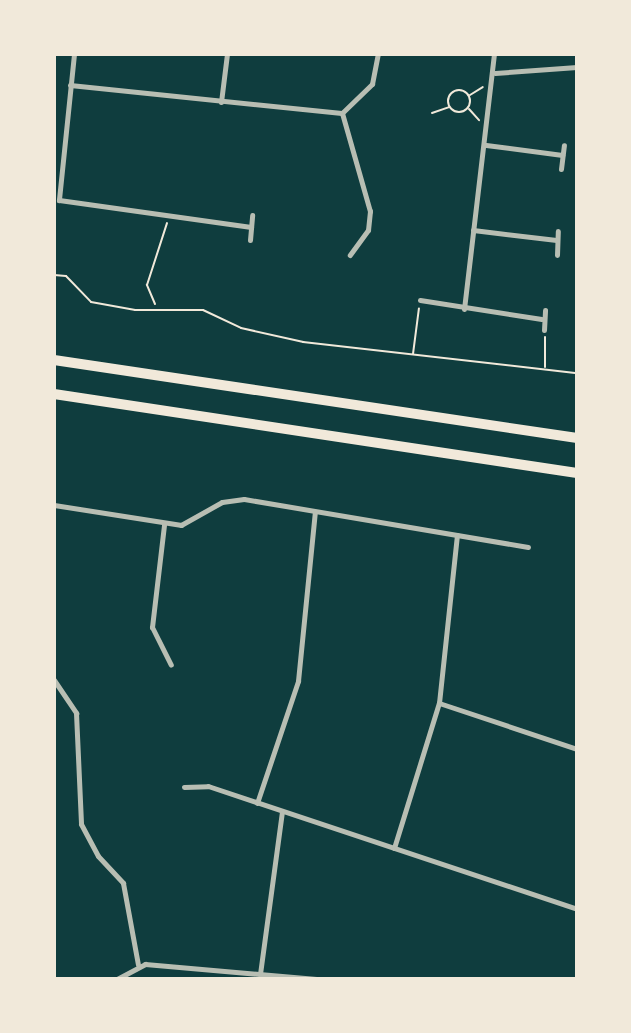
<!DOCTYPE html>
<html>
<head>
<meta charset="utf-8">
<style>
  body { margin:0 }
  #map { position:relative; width:631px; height:1033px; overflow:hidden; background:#0f3d3e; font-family:"Alegreya Sans",sans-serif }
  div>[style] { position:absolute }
  .path>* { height:2px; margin:-1px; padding:0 1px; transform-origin:1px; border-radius:1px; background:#f1e9da }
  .path>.ring { margin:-1px; padding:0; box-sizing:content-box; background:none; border:2px solid #f1e9da; border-radius:50% }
  .minor>* { height:5px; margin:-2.5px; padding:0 2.5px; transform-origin:2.5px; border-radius:2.5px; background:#b8beb3 }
  .motorway>* { height:10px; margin:-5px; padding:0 5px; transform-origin:5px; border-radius:5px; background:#f1e9da }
  span { translate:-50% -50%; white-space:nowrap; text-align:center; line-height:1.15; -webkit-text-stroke:7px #f1e9da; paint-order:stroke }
  .frame { position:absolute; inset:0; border:56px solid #f1e9da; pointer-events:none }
</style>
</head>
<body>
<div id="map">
  <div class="path">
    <i class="ring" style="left:448px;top:90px;width:20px;height:20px"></i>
    <i style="left:470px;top:95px;width:15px;rotate:-32deg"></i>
    <i style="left:469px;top:109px;width:15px;rotate:48deg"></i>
    <i style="left:432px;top:113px;width:18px;rotate:-19deg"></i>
    <i style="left:54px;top:275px;width:12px;rotate:5deg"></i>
    <i style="left:66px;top:276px;width:36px;rotate:46deg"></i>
    <i style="left:91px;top:302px;width:45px;rotate:10.3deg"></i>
    <i style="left:135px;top:310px;width:68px"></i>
    <i style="left:203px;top:310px;width:42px;rotate:25.3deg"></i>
    <i style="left:241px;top:328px;width:64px;rotate:12.7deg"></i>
    <i style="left:303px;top:342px;width:276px;rotate:6.5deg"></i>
    <i style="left:155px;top:304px;width:21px;rotate:-113deg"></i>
    <i style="left:147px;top:285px;width:65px;rotate:-72.1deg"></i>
    <i style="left:545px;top:337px;width:30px;rotate:90deg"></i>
    <i style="left:413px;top:354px;width:46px;rotate:-82.6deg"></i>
  </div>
  <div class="minor">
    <i style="left:74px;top:54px;width:147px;rotate:95.9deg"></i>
    <i style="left:59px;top:200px;width:194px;rotate:8deg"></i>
    <i style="left:495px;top:73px;width:82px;rotate:-4.2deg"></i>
    <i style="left:70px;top:85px;width:273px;rotate:5.9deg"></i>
    <i style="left:342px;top:113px;width:42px;rotate:-44deg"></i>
    <i style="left:372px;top:84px;width:31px;rotate:-79deg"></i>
    <i style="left:221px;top:102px;width:48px;rotate:-82.9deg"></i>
    <i style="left:342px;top:113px;width:102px;rotate:74.1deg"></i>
    <i style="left:370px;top:211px;width:19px;rotate:96deg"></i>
    <i style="left:368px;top:230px;width:31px;rotate:126deg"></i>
    <i style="left:486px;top:145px;width:77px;rotate:7.5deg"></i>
    <i style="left:561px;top:169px;width:24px;rotate:-83deg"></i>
    <i style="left:473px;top:230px;width:84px;rotate:6.9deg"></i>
    <i style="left:250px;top:240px;width:25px;rotate:-85deg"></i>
    <i style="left:557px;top:255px;width:24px;rotate:-88deg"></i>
    <i style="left:420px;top:300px;width:123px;rotate:8.9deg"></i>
    <i style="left:464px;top:309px;width:257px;rotate:-83.3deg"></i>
    <i style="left:544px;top:330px;width:20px;rotate:-87deg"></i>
    <i style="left:54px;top:505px;width:129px;rotate:8.9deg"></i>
    <i style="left:181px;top:525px;width:47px;rotate:-29.3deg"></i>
    <i style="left:222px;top:502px;width:22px;rotate:-8deg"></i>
    <i style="left:244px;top:499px;width:288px;rotate:9.6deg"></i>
    <i style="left:164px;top:525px;width:103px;rotate:96.7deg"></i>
    <i style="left:152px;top:627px;width:42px;rotate:63.4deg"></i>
    <i style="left:54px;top:680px;width:40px;rotate:56deg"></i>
    <i style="left:76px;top:713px;width:111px;rotate:87.4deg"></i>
    <i style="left:81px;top:824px;width:36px;rotate:62deg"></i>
    <i style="left:98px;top:856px;width:37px;rotate:47deg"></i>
    <i style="left:123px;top:883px;width:83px;rotate:79.6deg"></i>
    <i style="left:439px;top:703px;width:145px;rotate:18.4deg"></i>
    <i style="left:184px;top:787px;width:24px;rotate:-2deg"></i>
    <i style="left:208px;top:786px;width:389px;rotate:18.4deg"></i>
    <i style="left:257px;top:803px;width:129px;rotate:-71.4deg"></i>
    <i style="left:298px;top:681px;width:170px;rotate:-84.3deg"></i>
    <i style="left:394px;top:848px;width:152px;rotate:-72.8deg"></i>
    <i style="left:439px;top:703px;width:169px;rotate:-83.9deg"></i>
    <i style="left:260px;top:974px;width:164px;rotate:-82.3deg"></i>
    <i style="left:117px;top:979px;width:32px;rotate:-28deg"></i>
    <i style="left:145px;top:964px;width:172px;rotate:5deg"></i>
  </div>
  <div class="motorway">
    <i style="left:54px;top:360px;width:529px;rotate:8.48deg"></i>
    <i style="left:54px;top:394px;width:529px;rotate:8.59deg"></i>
  </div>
  <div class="frame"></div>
</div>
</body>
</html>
